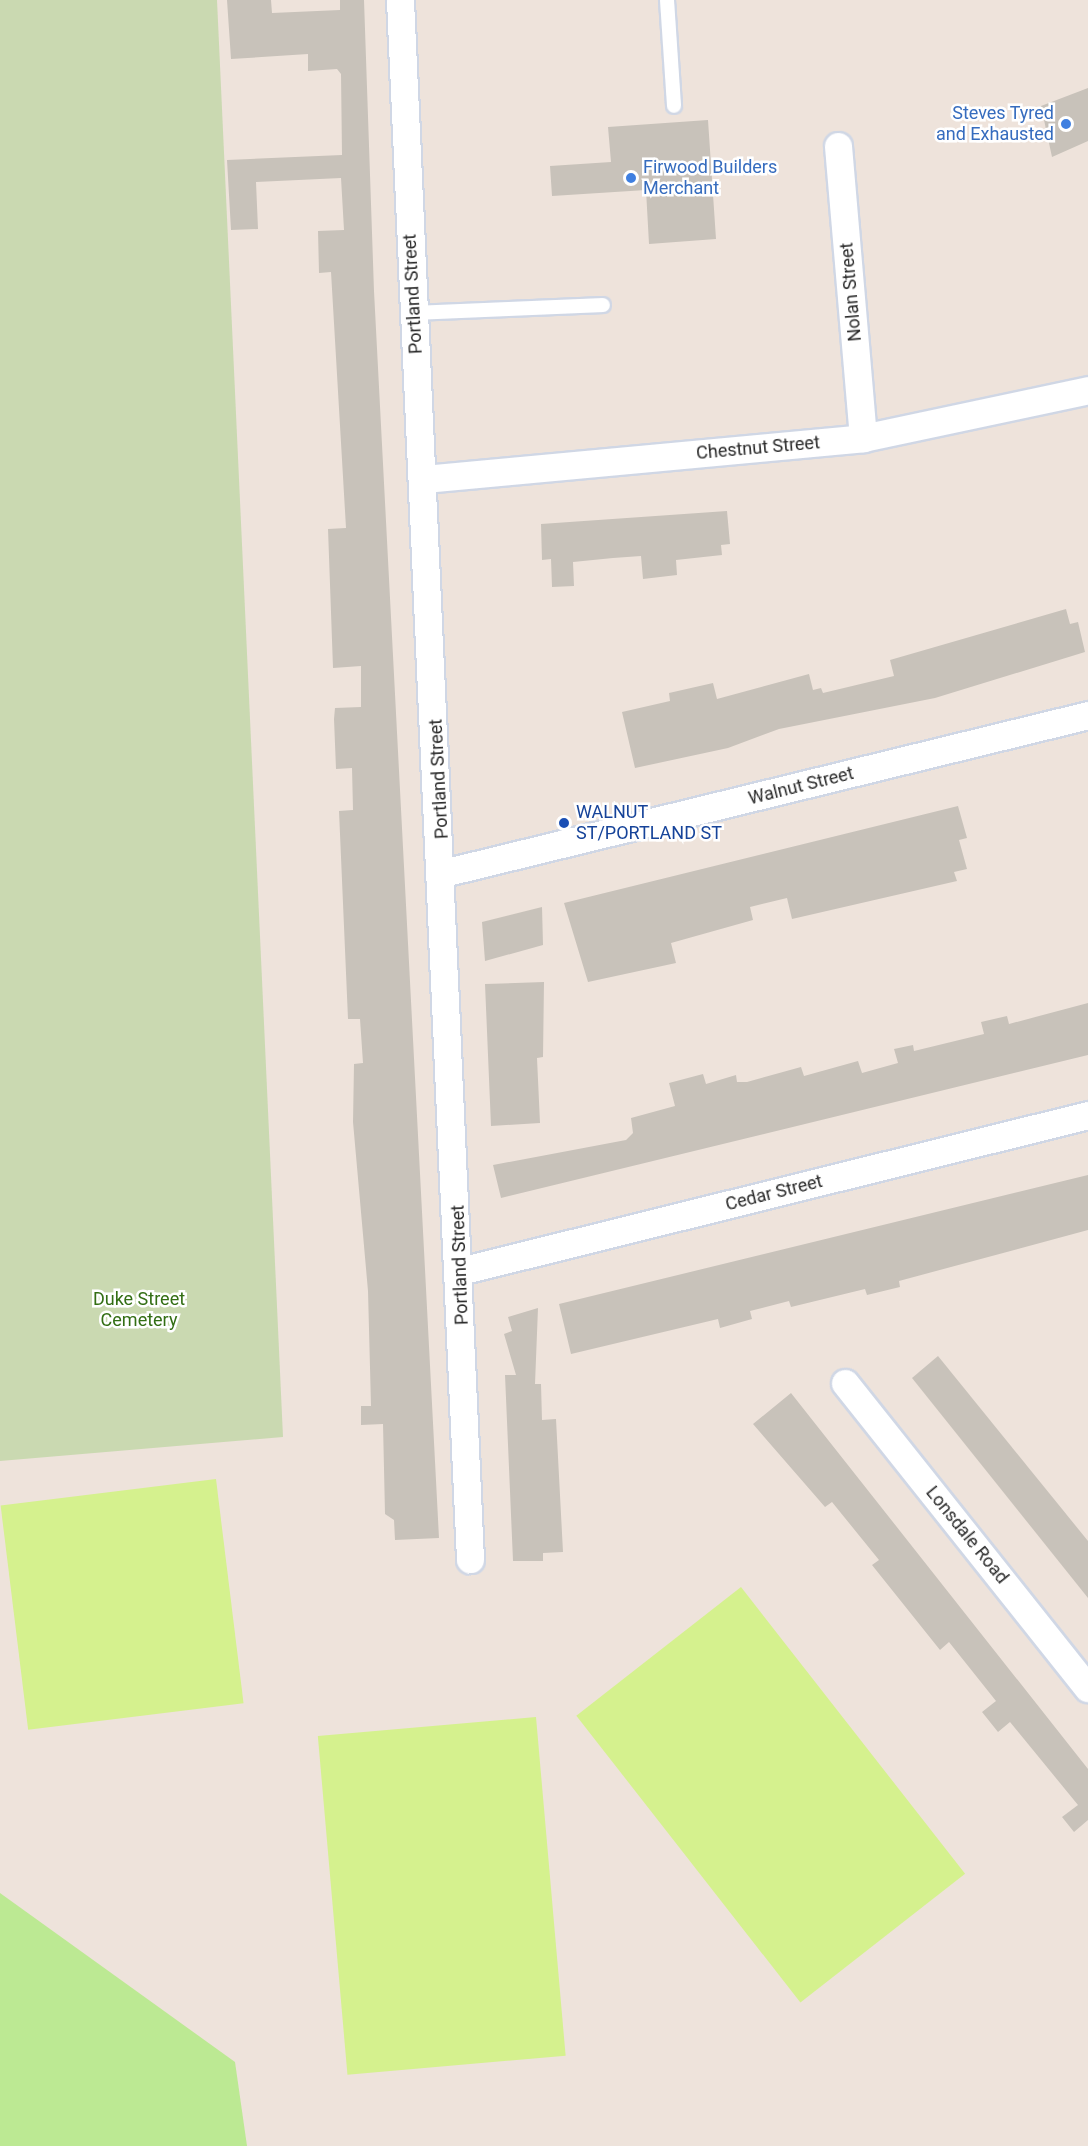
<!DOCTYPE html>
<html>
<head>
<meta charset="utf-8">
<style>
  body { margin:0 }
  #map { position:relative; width:1088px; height:2146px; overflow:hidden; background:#eee3db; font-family:Roboto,sans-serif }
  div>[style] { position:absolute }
  .green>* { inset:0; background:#bce993 }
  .cemetery>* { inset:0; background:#cad9b1 }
  .pitch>* { inset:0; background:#d5f18e; transform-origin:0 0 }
  .building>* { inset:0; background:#c8c2ba }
  .roads { filter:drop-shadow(2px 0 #d0d7e5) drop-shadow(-2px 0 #d0d7e5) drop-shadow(0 2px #d0d7e5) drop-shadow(0 -2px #d0d7e5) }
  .lane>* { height:14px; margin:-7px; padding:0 7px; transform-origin:7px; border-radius:7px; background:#fff }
  .street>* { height:27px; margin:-13.5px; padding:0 13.5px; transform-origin:13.5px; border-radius:13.5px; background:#fff }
  .dots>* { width:16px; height:16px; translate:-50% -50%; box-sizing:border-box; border:3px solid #fff; border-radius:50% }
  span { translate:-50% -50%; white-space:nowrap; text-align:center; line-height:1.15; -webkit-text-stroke:5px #fff; paint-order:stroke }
  .shop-label { font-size:18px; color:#366cbe }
  .right { translate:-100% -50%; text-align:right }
  .left { translate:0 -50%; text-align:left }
  .street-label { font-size:18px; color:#2a2a2a }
  .transit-label { font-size:18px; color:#164399 }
  .park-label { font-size:18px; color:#336e14 }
</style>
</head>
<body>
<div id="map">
  <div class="green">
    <i style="clip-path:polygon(0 1893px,235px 2062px,247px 2146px,0 2146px)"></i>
  </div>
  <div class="cemetery">
    <i style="clip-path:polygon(0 0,217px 0,283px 1437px,0 1461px)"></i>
  </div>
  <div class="pitch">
    <i style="left:216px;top:1479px;width:226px;height:217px;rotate:83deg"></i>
    <i style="left:741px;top:1587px;width:364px;height:209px;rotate:52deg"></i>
    <i style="left:536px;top:1717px;width:340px;height:219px;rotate:85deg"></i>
  </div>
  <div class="building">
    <i style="clip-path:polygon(227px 0,271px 0,272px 13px,340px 10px,340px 0,364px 0,374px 291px,439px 1538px,395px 1540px,394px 1520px,385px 1514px,383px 1424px,361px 1425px,361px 1406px,371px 1406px,368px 1291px,353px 1122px,354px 1064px,363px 1063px,360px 1019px,348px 1019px,339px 811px,353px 810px,352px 768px,336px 769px,334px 719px,335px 708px,361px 707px,361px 666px,333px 668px,328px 529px,346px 528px,331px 272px,319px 273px,318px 231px,344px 230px,341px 178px,256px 182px,258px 229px,231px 230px,227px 160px,342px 155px,341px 74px,337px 69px,308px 71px,308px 54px,231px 59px)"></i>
    <i style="clip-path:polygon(1088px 88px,1088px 141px,1052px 157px,1041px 106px)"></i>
    <i style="clip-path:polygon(708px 120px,716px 239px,649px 244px,646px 190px,552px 196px,550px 166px,611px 162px,608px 127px)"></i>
    <i style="clip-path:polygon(727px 511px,730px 544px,721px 545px,722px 555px,676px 560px,677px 575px,643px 579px,641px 556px,613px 558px,573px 562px,574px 586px,552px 587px,551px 559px,542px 560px,541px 524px)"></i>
    <i style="clip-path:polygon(1066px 609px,1070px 624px,1078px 622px,1085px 652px,935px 698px,779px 729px,728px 748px,635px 768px,622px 712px,670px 701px,669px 693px,713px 683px,717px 699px,809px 674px,813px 690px,821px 688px,823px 693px,894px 676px,890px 660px)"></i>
    <i style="clip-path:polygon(958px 806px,967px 838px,959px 840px,967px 869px,954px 872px,957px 881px,792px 919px,787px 898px,750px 907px,753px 920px,671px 943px,676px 963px,588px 982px,564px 903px)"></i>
    <i style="clip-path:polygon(542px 907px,543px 945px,485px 961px,482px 922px)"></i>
    <i style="clip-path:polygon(544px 982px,543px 1057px,537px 1058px,540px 1123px,491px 1126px,485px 984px)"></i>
    <i style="clip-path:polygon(1088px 1003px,1088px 1055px,501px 1198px,493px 1165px,626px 1140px,633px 1133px,631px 1118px,675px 1106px,669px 1083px,703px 1074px,706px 1084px,736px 1075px,737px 1082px,747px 1082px,801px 1067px,804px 1076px,858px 1061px,862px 1073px,898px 1063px,894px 1049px,913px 1045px,914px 1051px,984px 1034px,981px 1022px,1007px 1016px,1009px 1024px)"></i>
    <i style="clip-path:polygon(1088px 1175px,1088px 1230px,899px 1281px,900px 1287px,867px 1295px,865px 1289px,791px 1307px,789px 1301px,750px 1311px,752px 1319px,720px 1328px,718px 1319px,571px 1354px,559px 1304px)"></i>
    <i style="clip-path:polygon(538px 1308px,535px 1384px,541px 1384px,542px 1420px,556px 1419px,563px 1552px,543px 1553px,543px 1561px,513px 1561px,505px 1375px,516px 1375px,504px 1334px,512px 1331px,508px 1317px)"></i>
    <i style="clip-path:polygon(938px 1356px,1088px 1541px,1088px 1598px,912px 1378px)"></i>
    <i style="clip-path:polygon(791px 1393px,1088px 1769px,1088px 1820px,1074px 1832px,1062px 1817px,1078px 1805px,1010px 1722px,998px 1732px,982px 1712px,996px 1701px,949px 1642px,940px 1650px,872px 1565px,879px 1560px,832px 1502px,825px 1507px,753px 1424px)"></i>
  </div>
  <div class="roads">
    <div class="lane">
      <i style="left:667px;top:0;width:106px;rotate:86.2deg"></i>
      <i style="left:414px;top:313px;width:189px;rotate:-2.4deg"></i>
    </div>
    <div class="street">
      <i style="left:400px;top:0;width:1561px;rotate:87.43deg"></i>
      <i style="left:838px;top:146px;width:293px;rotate:85.1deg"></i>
      <i style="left:424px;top:479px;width:441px;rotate:-5.3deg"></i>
      <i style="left:863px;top:438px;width:230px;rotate:-12deg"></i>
      <i style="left:443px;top:873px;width:664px;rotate:-13.76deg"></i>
      <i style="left:460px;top:1271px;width:647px;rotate:-13.95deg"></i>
      <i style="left:845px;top:1383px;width:390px;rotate:51.5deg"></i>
    </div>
  </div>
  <div class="dots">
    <i style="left:1066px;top:124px;background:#3f7fe0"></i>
    <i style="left:631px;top:178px;background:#3f7fe0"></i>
    <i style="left:564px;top:823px;background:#1a4fb4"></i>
  </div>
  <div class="shop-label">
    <span class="right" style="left:1054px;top:124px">Steves Tyred<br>and Exhausted</span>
    <span class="left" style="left:643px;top:178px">Firwood Builders<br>Merchant</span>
  </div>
  <div class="street-label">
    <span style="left:851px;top:292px;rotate:-95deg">Nolan Street</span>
    <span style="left:413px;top:294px;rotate:-93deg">Portland Street</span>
    <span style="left:758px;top:448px;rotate:-5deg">Chestnut Street</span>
    <span style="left:439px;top:779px;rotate:-93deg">Portland Street</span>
    <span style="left:801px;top:786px;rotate:-14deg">Walnut Street</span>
    <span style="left:774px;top:1193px;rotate:-14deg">Cedar Street</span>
    <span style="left:460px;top:1265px;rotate:-92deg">Portland Street</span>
    <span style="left:967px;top:1535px;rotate:51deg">Lonsdale Road</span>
  </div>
  <div class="transit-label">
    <span class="left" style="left:576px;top:823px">WALNUT<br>ST/PORTLAND ST</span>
  </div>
  <div class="park-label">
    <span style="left:139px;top:1310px">Duke Street<br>Cemetery</span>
  </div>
</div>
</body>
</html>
